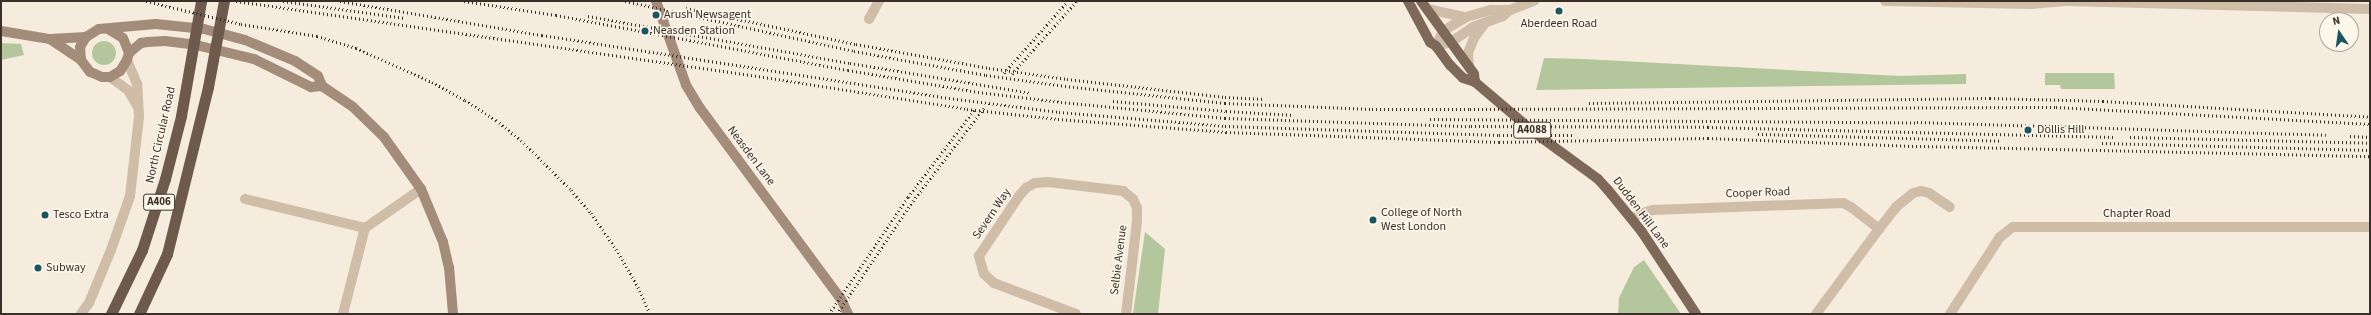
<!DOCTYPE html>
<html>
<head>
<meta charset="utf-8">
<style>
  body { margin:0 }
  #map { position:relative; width:2371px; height:315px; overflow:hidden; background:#f5ecde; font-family:"Source Sans 3",sans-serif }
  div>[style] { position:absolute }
  .green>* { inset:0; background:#b4c69c }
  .round { border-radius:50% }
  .minor>* { height:10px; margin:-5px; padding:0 5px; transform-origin:5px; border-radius:5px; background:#cfbda8 }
  .tertiary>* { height:10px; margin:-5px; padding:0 5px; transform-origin:5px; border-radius:5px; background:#cfbda8 }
  .secondary>* { height:10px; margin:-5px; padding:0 5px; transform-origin:5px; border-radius:5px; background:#a38c79 }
  .primary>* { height:10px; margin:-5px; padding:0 5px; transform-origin:5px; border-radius:5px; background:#7e6959 }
  .trunk>* { height:11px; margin:-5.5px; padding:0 5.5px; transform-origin:5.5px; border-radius:5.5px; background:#6e5a4c }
  .rail>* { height:3px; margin-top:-1.5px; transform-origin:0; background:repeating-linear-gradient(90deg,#3b3029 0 1px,transparent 0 4px) }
  .dots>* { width:11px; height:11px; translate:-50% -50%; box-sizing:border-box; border:2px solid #fcf6eb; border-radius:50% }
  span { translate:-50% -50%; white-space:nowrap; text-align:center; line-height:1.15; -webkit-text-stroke:3px #fcf6eb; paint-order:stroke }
  .shield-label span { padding:1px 3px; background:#fcf6eb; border:1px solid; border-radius:3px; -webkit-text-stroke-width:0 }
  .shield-label { font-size:11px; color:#3b3029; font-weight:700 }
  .poi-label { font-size:12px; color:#3b3029 }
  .left { translate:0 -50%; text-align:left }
  .street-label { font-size:12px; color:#3b3029 }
  .frame { position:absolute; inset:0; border:2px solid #3b3029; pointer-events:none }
  .north { position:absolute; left:2319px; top:12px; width:40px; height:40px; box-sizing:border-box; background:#fcf6eb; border:1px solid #afa79d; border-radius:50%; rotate:347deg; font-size:11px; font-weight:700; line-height:16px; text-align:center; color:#3b3029 }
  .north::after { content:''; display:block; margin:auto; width:14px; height:18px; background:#1a5661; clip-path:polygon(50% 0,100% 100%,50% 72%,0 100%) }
</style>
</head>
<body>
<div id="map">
  <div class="green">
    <i class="round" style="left:92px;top:41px;width:24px;height:24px"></i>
    <i style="clip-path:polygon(1px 43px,21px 44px,24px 55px,1px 60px)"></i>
    <i style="clip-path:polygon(1544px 58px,1584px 59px,1900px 76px,1966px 74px,1966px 84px,1536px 90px)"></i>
    <i style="clip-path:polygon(2045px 73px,2114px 73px,2115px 89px,2061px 89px,2060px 85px,2045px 85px)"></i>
    <i style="clip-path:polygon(1145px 232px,1165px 249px,1158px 314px,1133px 314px)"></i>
    <i style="clip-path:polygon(1644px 260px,1681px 314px,1618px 314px,1619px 298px,1634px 267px)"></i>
  </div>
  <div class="minor">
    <i style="left:2065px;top:1px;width:305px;rotate:1.5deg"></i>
    <i style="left:869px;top:19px;width:21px;rotate:-61deg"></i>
    <i style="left:110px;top:77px;width:22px;rotate:36deg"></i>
    <i style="left:128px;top:90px;width:20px;rotate:60deg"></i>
    <i style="left:245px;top:199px;width:123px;rotate:13.6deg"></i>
    <i style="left:1632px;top:219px;width:9px;rotate:-36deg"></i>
    <i style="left:1639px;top:214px;width:15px;rotate:-16deg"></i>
    <i style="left:1653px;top:210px;width:190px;rotate:-2.1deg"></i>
    <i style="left:1843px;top:203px;width:9px;rotate:27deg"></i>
    <i style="left:1851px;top:207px;width:36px;rotate:38deg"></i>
    <i style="left:1879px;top:229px;width:106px;rotate:126.5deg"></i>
    <i style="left:1879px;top:229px;width:28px;rotate:-52deg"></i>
    <i style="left:1896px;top:207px;width:22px;rotate:-39deg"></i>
    <i style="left:1913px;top:193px;width:8px;rotate:-14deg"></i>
    <i style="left:1921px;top:191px;width:8px;rotate:14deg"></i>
    <i style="left:1929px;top:193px;width:25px;rotate:34deg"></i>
    <i style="left:81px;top:314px;width:14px;rotate:-54deg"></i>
    <i style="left:89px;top:303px;width:57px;rotate:-67.5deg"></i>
    <i style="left:111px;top:250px;width:57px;rotate:-70.6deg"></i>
    <i style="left:130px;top:196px;width:80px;rotate:-83.5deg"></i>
    <i style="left:139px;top:117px;width:33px;rotate:-93deg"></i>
    <i style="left:137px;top:84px;width:26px;rotate:-113deg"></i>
    <i style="left:343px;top:314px;width:89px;rotate:-75.7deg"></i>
    <i style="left:365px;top:228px;width:68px;rotate:-34.9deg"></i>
    <i style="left:1076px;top:314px;width:88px;rotate:-159.3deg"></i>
    <i style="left:994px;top:283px;width:13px;rotate:-138deg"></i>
    <i style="left:984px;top:274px;width:19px;rotate:-106deg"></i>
    <i style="left:979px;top:256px;width:72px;rotate:-56.3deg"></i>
    <i style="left:1019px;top:196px;width:11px;rotate:-49deg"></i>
    <i style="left:1026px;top:188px;width:10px;rotate:-29deg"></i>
    <i style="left:1035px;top:183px;width:13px;rotate:-4deg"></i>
    <i style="left:1048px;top:182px;width:76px;rotate:6.8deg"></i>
    <i style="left:1123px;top:191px;width:13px;rotate:39deg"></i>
    <i style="left:1133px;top:199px;width:10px;rotate:66deg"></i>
    <i style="left:1137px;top:208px;width:13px;rotate:90deg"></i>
    <i style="left:1137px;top:221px;width:94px;rotate:96.7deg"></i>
  </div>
  <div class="tertiary">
    <i style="left:1885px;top:1px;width:146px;rotate:1.2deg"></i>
    <i style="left:2031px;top:4px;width:34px;rotate:-5deg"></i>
    <i style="left:1427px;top:9px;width:40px;rotate:12deg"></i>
    <i style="left:1436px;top:46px;width:17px;rotate:-65deg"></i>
    <i style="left:1443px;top:31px;width:27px;rotate:-31deg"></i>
    <i style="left:1466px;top:17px;width:26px;rotate:-16deg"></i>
    <i style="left:1491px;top:10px;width:19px"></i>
    <i style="left:1510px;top:10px;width:26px;rotate:-21deg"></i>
    <i style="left:1436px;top:46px;width:16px;rotate:-15deg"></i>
    <i style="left:1451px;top:42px;width:27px;rotate:-34deg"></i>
    <i style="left:1473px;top:27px;width:32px;rotate:-20deg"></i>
    <i style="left:1503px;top:16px;width:9px;rotate:-41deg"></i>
    <i style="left:1469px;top:67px;width:14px;rotate:-94deg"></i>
    <i style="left:1468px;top:53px;width:16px;rotate:-68deg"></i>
    <i style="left:1474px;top:38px;width:17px;rotate:-54deg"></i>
    <i style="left:1950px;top:314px;width:92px;rotate:-57deg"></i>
    <i style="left:2000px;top:237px;width:16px;rotate:-38deg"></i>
    <i style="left:2013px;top:227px;width:357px"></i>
  </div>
  <div class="secondary">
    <i style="left:656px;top:1px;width:89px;rotate:70.3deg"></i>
    <i style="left:686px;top:85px;width:27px;rotate:59deg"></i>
    <i style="left:700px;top:108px;width:237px;rotate:53.6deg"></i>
    <i style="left:841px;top:299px;width:17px;rotate:65deg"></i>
    <i style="left:108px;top:29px;width:17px;rotate:31deg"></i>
    <i style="left:123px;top:38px;width:16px;rotate:68deg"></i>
    <i style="left:129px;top:53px;width:7px;rotate:106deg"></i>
    <i style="left:127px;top:60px;width:13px;rotate:122deg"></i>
    <i style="left:120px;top:71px;width:12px;rotate:149deg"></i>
    <i style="left:110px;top:77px;width:8px;rotate:180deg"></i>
    <i style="left:102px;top:77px;width:13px;rotate:-157deg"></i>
    <i style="left:90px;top:72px;width:15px;rotate:-127deg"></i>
    <i style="left:81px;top:60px;width:13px;rotate:-94deg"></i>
    <i style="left:80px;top:47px;width:12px;rotate:-59deg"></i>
    <i style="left:86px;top:37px;width:15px;rotate:-32deg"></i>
    <i style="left:99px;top:29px;width:57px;rotate:-5deg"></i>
    <i style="left:156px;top:24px;width:48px;rotate:5.9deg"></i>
    <i style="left:204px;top:29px;width:42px;rotate:15deg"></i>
    <i style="left:245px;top:40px;width:54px;rotate:22.8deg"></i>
    <i style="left:295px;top:61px;width:27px;rotate:33deg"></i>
    <i style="left:318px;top:76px;width:11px;rotate:68deg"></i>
    <i style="left:322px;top:86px;width:37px;rotate:34deg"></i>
    <i style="left:353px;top:107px;width:43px;rotate:44.1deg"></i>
    <i style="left:384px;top:137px;width:64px;rotate:54.6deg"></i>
    <i style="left:421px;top:189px;width:57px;rotate:67.5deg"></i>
    <i style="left:443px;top:242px;width:26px;rotate:77deg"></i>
    <i style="left:449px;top:267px;width:47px;rotate:85.1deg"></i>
    <i style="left:1px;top:31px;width:50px;rotate:9.3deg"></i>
    <i style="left:50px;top:39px;width:36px;rotate:-3deg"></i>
    <i style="left:50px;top:39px;width:37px;rotate:34deg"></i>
    <i style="left:129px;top:53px;width:16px;rotate:-40deg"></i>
    <i style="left:141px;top:43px;width:7px;rotate:-8deg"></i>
    <i style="left:148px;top:42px;width:17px;rotate:-3deg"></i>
    <i style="left:165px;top:41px;width:31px;rotate:7deg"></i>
    <i style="left:196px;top:45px;width:60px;rotate:13.6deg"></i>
    <i style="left:254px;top:59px;width:64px;rotate:26.2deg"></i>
    <i style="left:311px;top:87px;width:11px;rotate:-5deg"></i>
  </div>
  <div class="primary">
    <i style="left:1408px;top:1px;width:47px;rotate:61.8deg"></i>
    <i style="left:1430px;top:42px;width:7px;rotate:34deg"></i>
    <i style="left:1436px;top:46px;width:24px;rotate:54deg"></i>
    <i style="left:1450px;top:65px;width:18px;rotate:45deg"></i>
    <i style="left:1463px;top:78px;width:13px;rotate:18deg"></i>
    <i style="left:1475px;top:82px;width:79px;rotate:40.4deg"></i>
    <i style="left:1535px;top:133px;width:78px;rotate:36.1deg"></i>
    <i style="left:1598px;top:179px;width:15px;rotate:48deg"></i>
    <i style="left:1608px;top:190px;width:54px;rotate:51deg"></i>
    <i style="left:1642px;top:232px;width:98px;rotate:56.6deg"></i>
    <i style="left:1421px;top:1px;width:90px;rotate:54deg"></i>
    <i style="left:1474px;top:74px;width:8px;rotate:83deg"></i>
  </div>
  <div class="trunk">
    <i style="left:111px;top:314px;width:71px;rotate:-64.2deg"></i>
    <i style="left:142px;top:250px;width:75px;rotate:-72.1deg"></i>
    <i style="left:165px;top:179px;width:65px;rotate:-75.7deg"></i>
    <i style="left:181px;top:116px;width:117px;rotate:-80.1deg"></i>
    <i style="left:139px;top:314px;width:66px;rotate:-65deg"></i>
    <i style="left:167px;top:254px;width:172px;rotate:-76.2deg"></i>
    <i style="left:208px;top:87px;width:87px;rotate:-79.5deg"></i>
  </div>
  <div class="rail">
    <i style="left:146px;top:1px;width:98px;rotate:13.6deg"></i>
    <i style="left:241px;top:24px;width:77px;rotate:9deg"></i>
    <i style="left:317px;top:36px;width:41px;rotate:17.1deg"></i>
    <i style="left:356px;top:48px;width:83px;rotate:24.1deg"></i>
    <i style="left:432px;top:82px;width:38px;rotate:29deg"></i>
    <i style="left:465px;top:100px;width:37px;rotate:33deg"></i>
    <i style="left:496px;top:120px;width:36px;rotate:39deg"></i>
    <i style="left:524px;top:143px;width:66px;rotate:45deg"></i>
    <i style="left:571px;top:190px;width:30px;rotate:49deg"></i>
    <i style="left:591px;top:213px;width:44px;rotate:55.2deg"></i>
    <i style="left:616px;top:249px;width:44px;rotate:59.9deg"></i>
    <i style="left:638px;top:287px;width:30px;rotate:66deg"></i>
    <i style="left:236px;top:1px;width:520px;rotate:8.18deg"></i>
    <i style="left:751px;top:75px;width:219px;rotate:8.9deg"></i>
    <i style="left:967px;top:109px;width:92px;rotate:6.3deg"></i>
    <i style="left:1058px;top:119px;width:169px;rotate:4.4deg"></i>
    <i style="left:1226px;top:132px;width:273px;rotate:2.1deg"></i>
    <i style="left:1499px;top:142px;width:209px;rotate:-1.1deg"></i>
    <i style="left:1708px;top:138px;width:212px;rotate:2.2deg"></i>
    <i style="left:1920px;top:146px;width:450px;rotate:1.3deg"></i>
    <i style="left:283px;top:1px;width:123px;rotate:7.9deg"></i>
    <i style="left:340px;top:1px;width:205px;rotate:9.6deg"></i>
    <i style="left:542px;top:35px;width:404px;rotate:8.8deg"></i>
    <i style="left:941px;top:97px;width:119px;rotate:7.2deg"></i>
    <i style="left:1059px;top:112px;width:167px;rotate:4.8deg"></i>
    <i style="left:1225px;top:126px;width:274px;rotate:1.9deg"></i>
    <i style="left:1499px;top:135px;width:75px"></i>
    <i style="left:464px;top:1px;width:93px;rotate:8.7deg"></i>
    <i style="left:556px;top:15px;width:297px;rotate:10.7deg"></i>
    <i style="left:848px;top:70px;width:132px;rotate:9.6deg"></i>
    <i style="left:978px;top:92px;width:84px;rotate:6.9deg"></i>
    <i style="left:1061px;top:102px;width:165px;rotate:5.6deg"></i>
    <i style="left:1225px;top:118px;width:246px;rotate:1.9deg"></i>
    <i style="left:1471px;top:126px;width:237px;rotate:0.2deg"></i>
    <i style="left:1708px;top:127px;width:408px;rotate:1.4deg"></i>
    <i style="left:625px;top:1px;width:234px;rotate:12.3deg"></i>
    <i style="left:854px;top:51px;width:134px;rotate:10.3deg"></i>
    <i style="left:986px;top:75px;width:80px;rotate:7.9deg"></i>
    <i style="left:1065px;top:86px;width:161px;rotate:6.1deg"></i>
    <i style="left:1225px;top:103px;width:147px;rotate:2.3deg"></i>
    <i style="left:1372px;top:109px;width:98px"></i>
    <i style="left:1470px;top:109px;width:586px;rotate:-0.2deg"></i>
    <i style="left:2056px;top:107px;width:314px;rotate:3.1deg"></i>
    <i style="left:686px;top:8px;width:174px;rotate:12deg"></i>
    <i style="left:856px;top:44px;width:135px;rotate:10.2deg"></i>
    <i style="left:989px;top:68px;width:79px;rotate:8deg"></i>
    <i style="left:1067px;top:79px;width:159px;rotate:6.5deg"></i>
    <i style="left:1225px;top:97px;width:40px;rotate:2.9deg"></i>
    <i style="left:588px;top:16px;width:266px;rotate:10.2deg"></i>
    <i style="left:850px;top:63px;width:183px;rotate:9.4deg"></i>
    <i style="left:1004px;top:73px;width:96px;rotate:-48.4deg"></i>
    <i style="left:1012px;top:74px;width:98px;rotate:-48.3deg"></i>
    <i style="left:1113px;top:101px;width:113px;rotate:5.1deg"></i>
    <i style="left:1226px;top:111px;width:68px;rotate:3.4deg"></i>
    <i style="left:1589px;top:103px;width:401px;rotate:-0.7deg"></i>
    <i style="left:1990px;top:98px;width:113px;rotate:1.5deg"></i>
    <i style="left:2103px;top:101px;width:267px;rotate:3.4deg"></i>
    <i style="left:1430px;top:119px;width:487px;rotate:0.4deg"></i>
    <i style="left:1917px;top:122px;width:409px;rotate:1.8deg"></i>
    <i style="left:1758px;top:134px;width:244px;rotate:1.6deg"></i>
    <i style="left:2350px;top:136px;width:20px;rotate:3deg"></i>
    <i style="left:2130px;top:137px;width:240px;rotate:1.4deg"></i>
    <i style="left:2102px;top:143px;width:268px;rotate:1.5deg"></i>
    <i style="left:829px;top:314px;width:141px;rotate:-56deg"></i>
    <i style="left:908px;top:197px;width:111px;rotate:-52.7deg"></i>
    <i style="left:837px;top:314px;width:136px;rotate:-56.1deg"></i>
    <i style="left:913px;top:201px;width:117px;rotate:-52.6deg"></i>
  </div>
  <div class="dots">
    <i style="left:1559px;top:11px;background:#1a5661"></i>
    <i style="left:656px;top:15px;background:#1a5661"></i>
    <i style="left:645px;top:31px;background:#1a5661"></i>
    <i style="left:2028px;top:130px;background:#1a5661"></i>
    <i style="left:45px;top:215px;background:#1a5661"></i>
    <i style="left:1373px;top:220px;background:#1a5661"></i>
    <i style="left:38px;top:268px;background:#1a5661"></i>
  </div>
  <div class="shield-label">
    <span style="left:1532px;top:130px">A4088</span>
    <span style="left:159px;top:202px">A406</span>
  </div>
  <div class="poi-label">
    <span class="left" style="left:664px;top:15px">Arush Newsagent</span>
    <span style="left:1559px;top:24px">Aberdeen Road</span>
    <span class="left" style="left:653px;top:31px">Neasden Station</span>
    <span class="left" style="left:2037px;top:130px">Dollis Hill</span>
    <span class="left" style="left:1381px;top:220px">College of North<br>West London</span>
    <span class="left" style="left:53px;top:215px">Tesco Extra</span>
    <span class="left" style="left:46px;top:268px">Subway</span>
  </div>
  <div class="street-label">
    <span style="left:161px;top:135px;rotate:-77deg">North Circular Road</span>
    <span style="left:751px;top:156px;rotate:53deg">Neasden Lane</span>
    <span style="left:1758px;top:193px;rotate:-2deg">Cooper Road</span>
    <span style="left:1641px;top:213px;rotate:53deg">Dudden Hill Lane</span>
    <span style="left:992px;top:214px;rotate:-56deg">Severn Way</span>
    <span style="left:2137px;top:214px">Chapter Road</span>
    <span style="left:1119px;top:260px;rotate:-83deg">Selbie Avenue</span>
  </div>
  <div class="frame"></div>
  <div class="north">N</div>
</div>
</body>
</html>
